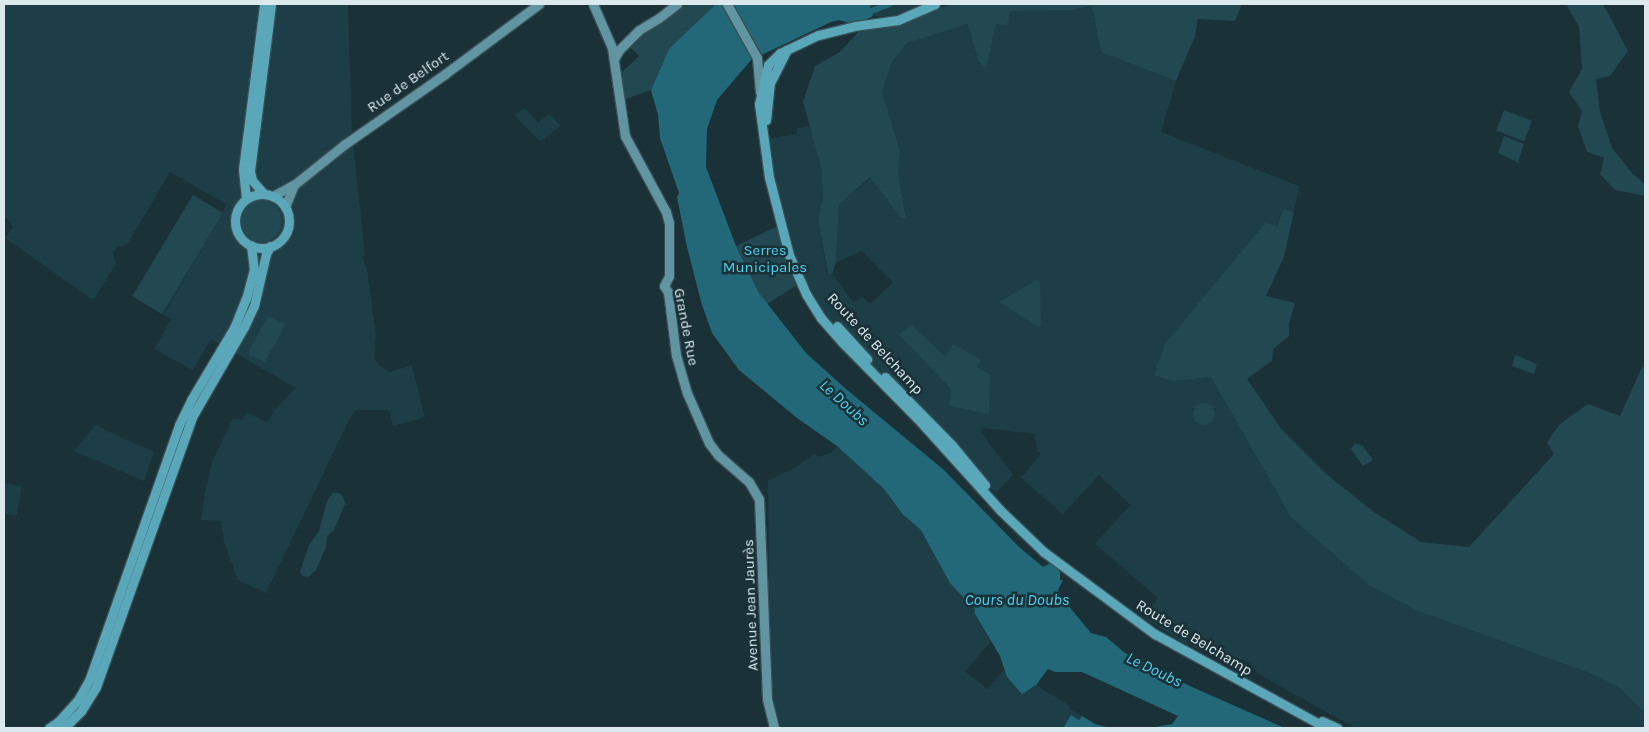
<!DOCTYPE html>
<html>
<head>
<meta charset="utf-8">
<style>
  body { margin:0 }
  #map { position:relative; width:1649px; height:732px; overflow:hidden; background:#193137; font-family:Karla,sans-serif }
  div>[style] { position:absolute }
  .built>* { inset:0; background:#1d3e46 }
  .green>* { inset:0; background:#224852; transform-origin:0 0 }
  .round { border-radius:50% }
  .water>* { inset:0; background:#226878 }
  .canal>* { height:5.5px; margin:-2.75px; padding:0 2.75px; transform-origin:2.75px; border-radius:2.75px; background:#226878 }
  .roads { filter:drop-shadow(1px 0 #3a4f55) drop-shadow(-1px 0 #3a4f55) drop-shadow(0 1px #3a4f55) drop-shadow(0 -1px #3a4f55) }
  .secondary>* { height:9px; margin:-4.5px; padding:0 4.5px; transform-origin:4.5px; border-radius:4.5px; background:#6295a2 }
  .primary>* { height:9px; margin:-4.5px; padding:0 4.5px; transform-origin:4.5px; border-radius:4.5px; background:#5aa7ba }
  .primary>.ring { margin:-4.5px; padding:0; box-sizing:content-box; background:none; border:9px solid #5aa7ba; border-radius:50% }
  span { translate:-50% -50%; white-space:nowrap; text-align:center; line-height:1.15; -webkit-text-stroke:5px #193137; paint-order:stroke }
  .street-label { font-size:15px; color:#dbe9ed }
  .park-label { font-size:15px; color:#4ed1f0 }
  .water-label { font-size:16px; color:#50d2f1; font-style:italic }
  .frame { position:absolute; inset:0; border:5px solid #dbe9ed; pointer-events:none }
</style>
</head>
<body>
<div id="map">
  <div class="built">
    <i style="clip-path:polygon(4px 4px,348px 4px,352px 134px,365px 256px,362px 257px,367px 269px,376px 335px,374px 358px,379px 365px,389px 372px,412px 365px,425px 417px,393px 426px,389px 410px,356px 410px,350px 418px,266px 593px,238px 580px,224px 542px,221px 521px,201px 520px,206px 487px,212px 462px,233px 418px,242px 420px,247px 412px,267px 423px,274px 411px,296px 388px,211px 339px,193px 370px,154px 349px,171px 319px,163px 315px,223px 213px,226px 204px,170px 172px,127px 245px,117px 247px,113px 253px,116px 264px,93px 300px,5px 238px,13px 227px,4px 216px)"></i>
    <i style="clip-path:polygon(874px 4px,929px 4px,899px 17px,873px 16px,870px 6px)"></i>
    <i style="clip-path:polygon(1092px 6px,1101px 52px,1176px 81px,1161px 132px,1299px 186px,1294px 212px,1283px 209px,1276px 228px,1266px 222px,1174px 381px,1211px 377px,1291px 517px,1418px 611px,1592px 674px,1618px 687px,1645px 713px,1645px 728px,1356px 728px,1288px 691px,1258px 673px,1248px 662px,1213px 649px,1198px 649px,1179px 640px,1143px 617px,1158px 598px,1095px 544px,1130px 505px,1099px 475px,1063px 514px,1021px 478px,1040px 455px,1040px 452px,1037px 452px,1036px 441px,1033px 437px,1036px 434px,983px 428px,981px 432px,1013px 475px,996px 493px,880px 386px,804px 299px,786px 258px,761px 140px,797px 134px,797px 128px,808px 126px,814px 135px,821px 167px,823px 198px,818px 218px,827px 275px,832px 274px,853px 302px,862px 297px,870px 304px,893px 283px,862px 251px,836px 262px,839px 205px,871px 177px,902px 219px,906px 217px,898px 173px,900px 150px,882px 92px,892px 62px,907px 43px,968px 23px,978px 60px,996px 23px,1009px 11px,1073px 10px)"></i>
    <i style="clip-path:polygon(525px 108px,538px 122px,550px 114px,561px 126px,540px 141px,514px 115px)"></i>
    <i style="clip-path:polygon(95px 425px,154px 452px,144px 481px,74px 451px)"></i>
    <i style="clip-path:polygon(837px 446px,884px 489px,903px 516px,921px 530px,966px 600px,974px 605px,975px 614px,991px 642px,965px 671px,987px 689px,1005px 669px,1007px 677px,1033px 688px,1036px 685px,1069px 705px,1071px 710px,1082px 716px,1079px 720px,1071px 715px,1063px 728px,780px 728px,770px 693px,768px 480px,795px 468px,814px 454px,819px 457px,831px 453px)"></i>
    <i style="clip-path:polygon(4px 483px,22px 486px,17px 515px,4px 514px)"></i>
  </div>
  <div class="green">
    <i style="clip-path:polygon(685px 4px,716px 4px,669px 50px,651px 90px,623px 100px,622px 72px,639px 56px,627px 44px,639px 31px,666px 20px)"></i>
    <i style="clip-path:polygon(951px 4px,1242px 4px,1235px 21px,1198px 19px,1195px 36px,1176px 81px,1101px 52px,1092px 6px,1073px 10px,1010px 11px,1007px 25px,996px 24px,986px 69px,978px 60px,968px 24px,907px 43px,892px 62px,882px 92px,900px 150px,898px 173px,906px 218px,902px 219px,870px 177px,839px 205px,836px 262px,832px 274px,828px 275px,818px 218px,823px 198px,821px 167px,803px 102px,815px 66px,840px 52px,859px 31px,901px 21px)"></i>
    <i style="clip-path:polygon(1566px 4px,1603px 4px,1628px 51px,1610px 76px,1596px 79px,1600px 112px,1612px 148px,1633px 174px,1645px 184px,1645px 196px,1615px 190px,1600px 174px,1604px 158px,1587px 152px,1578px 126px,1582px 111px,1569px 92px,1582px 69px,1579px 27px)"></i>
    <i style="left:1504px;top:110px;width:30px;height:22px;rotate:21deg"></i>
    <i style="clip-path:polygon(1504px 136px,1524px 144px,1518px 161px,1521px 164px,1498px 153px)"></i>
    <i style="left:193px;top:195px;width:35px;height:118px;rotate:31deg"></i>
    <i class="round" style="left:240px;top:200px;width:42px;height:42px"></i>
    <i style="clip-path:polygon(1283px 209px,1294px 212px,1284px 257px,1266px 296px,1295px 303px,1289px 324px,1289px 336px,1273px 349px,1272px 361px,1247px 379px,1282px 430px,1325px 473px,1374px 512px,1421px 542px,1469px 547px,1554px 454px,1547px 442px,1560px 424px,1588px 404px,1620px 416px,1642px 367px,1645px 368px,1645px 713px,1618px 687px,1592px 674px,1418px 611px,1369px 585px,1291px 517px,1211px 377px,1174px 381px,1154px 375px,1165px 344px,1266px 222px,1277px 227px)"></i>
    <i style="clip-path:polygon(778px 226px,786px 258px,797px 285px,767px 304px,759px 293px,736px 246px)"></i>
    <i style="clip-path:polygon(1036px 280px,1040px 282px,1041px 325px,1038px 327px,999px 302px)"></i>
    <i style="clip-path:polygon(268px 316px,286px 324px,265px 362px,249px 355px,249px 351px)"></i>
    <i style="clip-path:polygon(911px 324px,945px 357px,953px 344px,981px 360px,977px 367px,990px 375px,989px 414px,949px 406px,951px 389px,899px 335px)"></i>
    <i style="clip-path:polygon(1515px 355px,1537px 364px,1534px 374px,1512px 366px)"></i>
    <i class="round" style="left:1193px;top:403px;width:22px;height:22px"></i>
    <i style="clip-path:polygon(1355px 443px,1363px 446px,1373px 460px,1363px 466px,1351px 449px)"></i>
    <i style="clip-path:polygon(333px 493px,339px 493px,343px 496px,345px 504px,334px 530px,327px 536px,326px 547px,316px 570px,308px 577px,302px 576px,300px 572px,309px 545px,319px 531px,327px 501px)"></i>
  </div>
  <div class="water">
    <i style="clip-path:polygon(716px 4px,874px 4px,870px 6px,873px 16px,865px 20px,849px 23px,839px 20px,831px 22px,751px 60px,717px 100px,707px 129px,706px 167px,736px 246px,759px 293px,781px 321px,806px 353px,846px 389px,944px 470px,1018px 546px,1043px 567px,1052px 562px,1057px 567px,1060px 572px,1060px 580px,1063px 580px,1058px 590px,1062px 598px,1091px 633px,1106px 637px,1125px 653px,1192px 687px,1285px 728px,1149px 728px,1172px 724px,1178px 716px,1082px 672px,1055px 672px,1048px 669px,1036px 685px,1022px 694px,1007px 677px,1000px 656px,975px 614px,974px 605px,966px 600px,950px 583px,921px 530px,903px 515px,884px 489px,837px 446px,797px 418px,739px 370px,712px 333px,702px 305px,687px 247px,677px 197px,679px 193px,660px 138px,658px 115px,651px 90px,669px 49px)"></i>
    <i style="clip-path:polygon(1071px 715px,1079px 720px,1082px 716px,1095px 724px,1110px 728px,1063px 728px)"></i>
  </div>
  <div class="canal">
    <i style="left:866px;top:13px;width:25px;rotate:-21deg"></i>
  </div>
  <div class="roads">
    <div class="secondary">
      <i style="left:593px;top:4px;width:48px;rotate:66.6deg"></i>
      <i style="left:612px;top:48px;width:89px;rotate:81.6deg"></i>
      <i style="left:625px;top:136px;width:86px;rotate:61.7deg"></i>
      <i style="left:666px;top:212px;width:11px;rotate:75deg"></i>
      <i style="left:669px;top:223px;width:53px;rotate:90deg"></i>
      <i style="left:669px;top:276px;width:11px;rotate:117deg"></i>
      <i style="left:664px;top:286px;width:7px;rotate:56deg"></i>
      <i style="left:668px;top:292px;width:64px;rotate:82.8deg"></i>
      <i style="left:676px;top:355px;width:40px;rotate:74deg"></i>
      <i style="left:687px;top:393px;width:55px;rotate:66.3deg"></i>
      <i style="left:709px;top:443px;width:15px;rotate:53deg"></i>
      <i style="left:718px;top:455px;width:41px;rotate:41.1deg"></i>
      <i style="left:749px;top:482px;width:20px;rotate:60deg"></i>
      <i style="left:759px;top:499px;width:200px;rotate:87.7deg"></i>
      <i style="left:767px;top:699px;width:30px;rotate:76deg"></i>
      <i style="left:727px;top:4px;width:62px;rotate:60.9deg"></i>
      <i style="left:757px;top:58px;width:34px;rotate:85deg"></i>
      <i style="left:614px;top:59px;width:10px;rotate:-61deg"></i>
      <i style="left:619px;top:50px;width:28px;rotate:-45deg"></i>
      <i style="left:639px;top:30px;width:23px;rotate:-31deg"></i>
      <i style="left:659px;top:18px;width:23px;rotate:-38deg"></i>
      <i style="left:273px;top:196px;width:25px;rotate:-29deg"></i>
      <i style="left:295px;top:184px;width:64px;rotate:-38.7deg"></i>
      <i style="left:345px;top:144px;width:122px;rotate:-35deg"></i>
      <i style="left:445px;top:74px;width:117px;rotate:-36.7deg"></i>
      <i style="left:285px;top:207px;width:22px;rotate:-68deg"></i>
    </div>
    <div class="primary">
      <i style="left:935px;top:4px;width:40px;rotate:156.6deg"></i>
      <i style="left:898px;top:20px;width:43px;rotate:172.1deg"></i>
      <i style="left:855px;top:26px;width:38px;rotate:166deg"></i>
      <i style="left:818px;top:35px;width:42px;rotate:154.7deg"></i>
      <i style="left:780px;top:53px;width:17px;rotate:135deg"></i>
      <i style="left:768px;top:65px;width:40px;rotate:103deg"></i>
      <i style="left:759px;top:104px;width:74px;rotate:82.2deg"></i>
      <i style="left:769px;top:177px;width:81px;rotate:75.6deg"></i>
      <i style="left:789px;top:255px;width:43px;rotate:66.4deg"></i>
      <i style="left:806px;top:294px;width:28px;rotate:58deg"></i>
      <i style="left:821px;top:318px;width:33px;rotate:49deg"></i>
      <i style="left:843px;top:343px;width:105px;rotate:45.4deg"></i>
      <i style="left:917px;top:418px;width:124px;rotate:47.9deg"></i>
      <i style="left:1000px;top:510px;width:61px;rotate:43.7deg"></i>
      <i style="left:1044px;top:552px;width:138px;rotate:36.5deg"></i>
      <i style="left:1155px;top:634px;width:196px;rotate:28.7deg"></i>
      <i style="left:766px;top:120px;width:37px;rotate:-84deg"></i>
      <i style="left:770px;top:83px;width:37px;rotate:-63deg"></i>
      <i style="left:264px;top:194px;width:18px;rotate:-131deg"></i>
      <i style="left:252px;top:180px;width:9px;rotate:-103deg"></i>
      <i style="left:250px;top:171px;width:168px;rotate:-82.8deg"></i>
      <i class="ring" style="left:235px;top:194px;width:45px;height:45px"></i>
      <i style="left:246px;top:198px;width:29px;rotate:-96deg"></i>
      <i style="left:243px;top:169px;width:166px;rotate:-82.7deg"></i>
      <i style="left:837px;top:326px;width:45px;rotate:47.7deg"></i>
      <i style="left:885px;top:377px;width:95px;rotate:45.4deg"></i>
      <i style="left:952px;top:445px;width:52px;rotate:50.5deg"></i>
      <i style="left:1322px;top:721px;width:17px;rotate:25deg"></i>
      <i style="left:49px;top:728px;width:11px;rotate:-34deg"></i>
      <i style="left:58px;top:722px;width:30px;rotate:-48deg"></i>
      <i style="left:78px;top:700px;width:25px;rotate:-61deg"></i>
      <i style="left:90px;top:678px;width:268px;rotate:-70.6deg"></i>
      <i style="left:179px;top:425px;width:28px;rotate:-64deg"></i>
      <i style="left:191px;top:400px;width:84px;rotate:-59.2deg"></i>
      <i style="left:234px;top:328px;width:31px;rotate:-68deg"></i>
      <i style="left:246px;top:299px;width:30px;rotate:-75deg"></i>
      <i style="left:254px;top:270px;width:25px;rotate:-97deg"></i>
      <i style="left:64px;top:728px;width:24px;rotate:-45deg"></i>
      <i style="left:81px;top:711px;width:28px;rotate:-58deg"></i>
      <i style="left:96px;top:687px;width:287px;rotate:-70.4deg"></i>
      <i style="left:192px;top:417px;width:104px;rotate:-60deg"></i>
      <i style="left:244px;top:327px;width:23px;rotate:-65deg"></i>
      <i style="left:254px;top:306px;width:53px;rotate:-77deg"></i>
      <i style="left:266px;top:254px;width:9px;rotate:-63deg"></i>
    </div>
  </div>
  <div class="street-label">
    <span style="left:408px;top:82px;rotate:-35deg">Rue de Belfort</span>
    <span style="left:686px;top:327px;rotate:79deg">Grande Rue</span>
    <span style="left:875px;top:344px;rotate:47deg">Route de Belchamp</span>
    <span style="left:751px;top:605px;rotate:-92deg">Avenue Jean Jaurès</span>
    <span style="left:1194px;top:638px;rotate:31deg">Route de Belchamp</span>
  </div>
  <div class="park-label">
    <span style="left:765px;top:259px">Serres<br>Municipales</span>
  </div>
  <div class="water-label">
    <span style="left:844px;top:403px;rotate:42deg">Le Doubs</span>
    <span style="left:1017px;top:600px">Cours du Doubs</span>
    <span style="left:1154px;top:670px;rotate:26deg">Le Doubs</span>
  </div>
  <div class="frame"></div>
</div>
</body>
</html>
